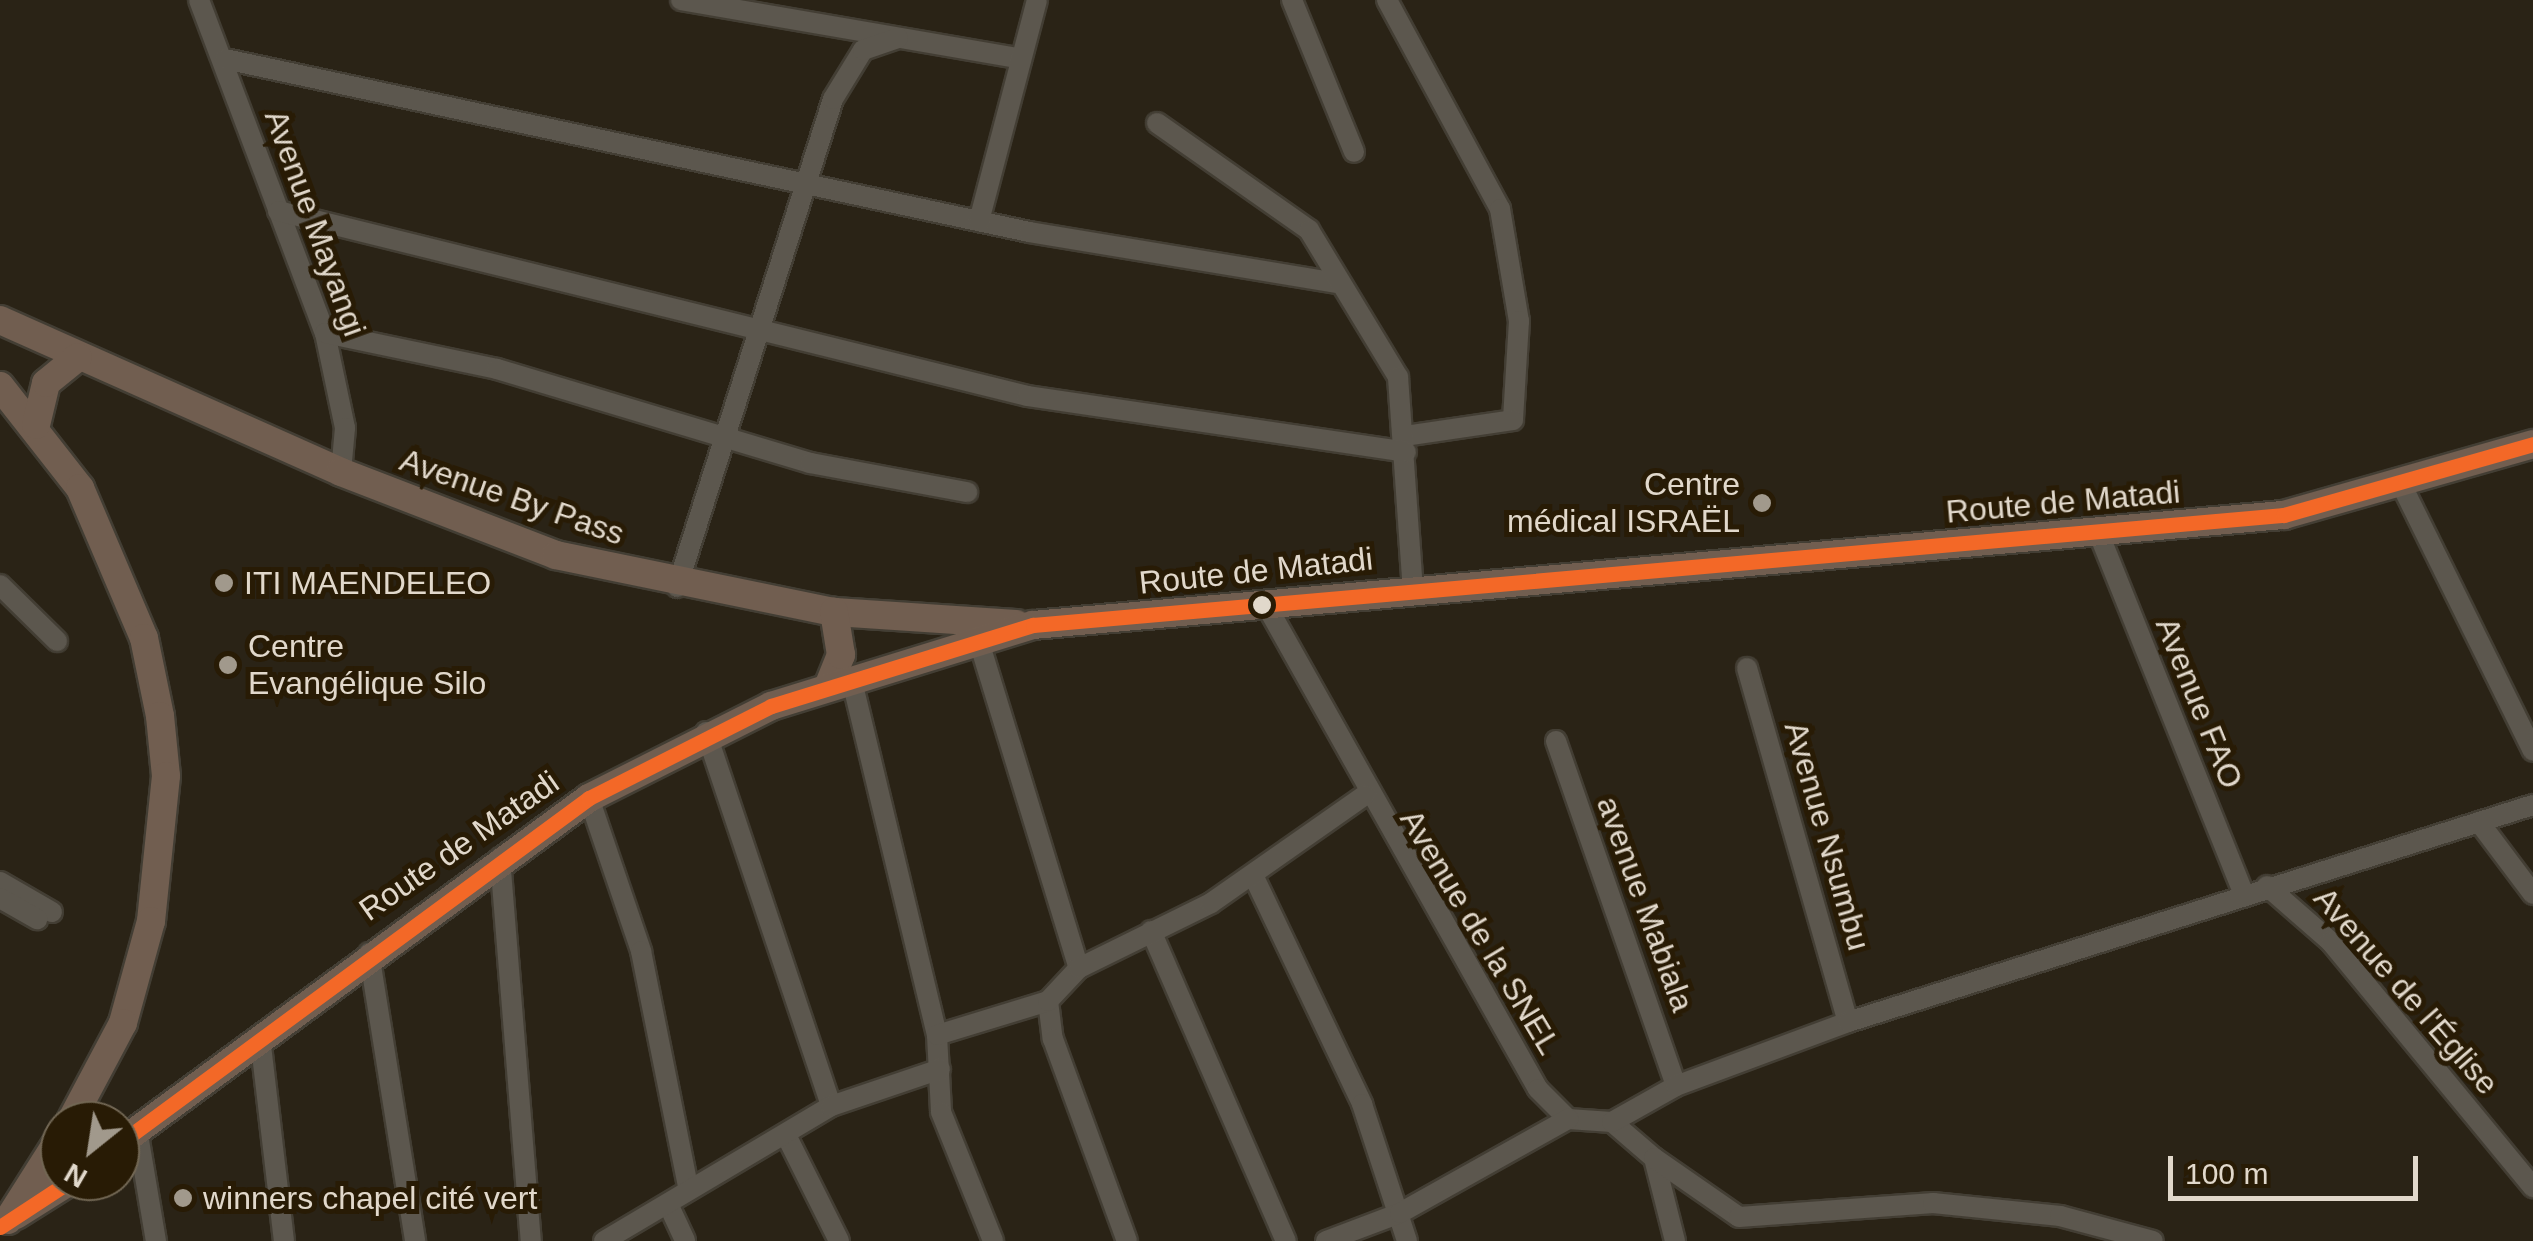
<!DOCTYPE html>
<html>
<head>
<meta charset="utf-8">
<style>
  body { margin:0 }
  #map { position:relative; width:2533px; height:1241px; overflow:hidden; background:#2a2316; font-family:Arial,sans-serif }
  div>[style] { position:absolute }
  .roads { filter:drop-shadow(2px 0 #433e34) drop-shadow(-2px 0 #433e34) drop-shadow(0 2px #433e34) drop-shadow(0 -2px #433e34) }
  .minor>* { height:20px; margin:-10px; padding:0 10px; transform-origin:10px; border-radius:10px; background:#5c574e }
  .highway>* { height:28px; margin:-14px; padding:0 14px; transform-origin:14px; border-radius:14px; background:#715e50 }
  .bus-1>* { height:15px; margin:-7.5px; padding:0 7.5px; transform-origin:7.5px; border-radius:7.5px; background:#f36827 }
  .dots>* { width:28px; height:28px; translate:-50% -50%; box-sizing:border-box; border:5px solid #281b05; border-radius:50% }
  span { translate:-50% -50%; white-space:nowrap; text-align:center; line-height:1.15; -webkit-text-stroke:10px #281b05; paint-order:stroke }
  .street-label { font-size:32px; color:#e1d8cb }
  .poi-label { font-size:32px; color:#e1d8cb }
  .right { translate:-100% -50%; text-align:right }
  .left { translate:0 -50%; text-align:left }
  .north { position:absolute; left:40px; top:1101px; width:100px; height:100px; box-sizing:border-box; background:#281b05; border:2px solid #726754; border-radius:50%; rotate:210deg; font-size:28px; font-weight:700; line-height:40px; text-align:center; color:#e1d8cb }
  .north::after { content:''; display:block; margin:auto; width:35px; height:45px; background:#a1998c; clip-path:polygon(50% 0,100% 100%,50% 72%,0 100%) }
  .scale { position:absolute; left:2168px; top:1156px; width:250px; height:45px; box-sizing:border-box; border:5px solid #e1d8cb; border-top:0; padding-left:12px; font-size:30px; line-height:35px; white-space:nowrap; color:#e1d8cb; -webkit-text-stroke:8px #281b05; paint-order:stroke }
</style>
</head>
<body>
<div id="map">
  <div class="roads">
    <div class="minor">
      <i style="left:199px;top:0;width:356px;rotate:69.3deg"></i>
      <i style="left:325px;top:333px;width:97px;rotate:78.1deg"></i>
      <i style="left:345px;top:428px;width:44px;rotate:95.2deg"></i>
      <i style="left:681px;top:0;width:345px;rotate:9.8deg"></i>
      <i style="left:1292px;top:0;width:164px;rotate:67.8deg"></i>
      <i style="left:1387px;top:0;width:238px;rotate:61.6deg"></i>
      <i style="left:1500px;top:209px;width:114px;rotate:80.4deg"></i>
      <i style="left:1519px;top:321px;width:99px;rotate:93.5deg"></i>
      <i style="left:1513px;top:420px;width:109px;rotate:171.6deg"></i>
      <i style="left:225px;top:59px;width:822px;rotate:12.14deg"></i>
      <i style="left:1029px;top:232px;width:312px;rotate:9.4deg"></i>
      <i style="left:1157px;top:123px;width:186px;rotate:35.1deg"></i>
      <i style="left:1309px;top:230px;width:172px;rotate:58.8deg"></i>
      <i style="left:1398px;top:377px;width:215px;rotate:86deg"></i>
      <i style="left:278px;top:211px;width:772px;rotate:13.86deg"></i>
      <i style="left:1028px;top:396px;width:382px;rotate:8.4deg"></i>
      <i style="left:979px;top:221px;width:228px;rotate:-75.3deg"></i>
      <i style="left:325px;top:333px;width:176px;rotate:11.8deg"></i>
      <i style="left:497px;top:369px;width:327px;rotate:16.7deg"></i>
      <i style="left:810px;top:463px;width:160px;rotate:10.5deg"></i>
      <i style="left:2403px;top:488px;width:293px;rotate:63.7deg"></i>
      <i style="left:2099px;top:534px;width:387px;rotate:68.1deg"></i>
      <i style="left:0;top:585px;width:80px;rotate:44.5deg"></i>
      <i style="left:677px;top:587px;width:512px;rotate:-72.27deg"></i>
      <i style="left:833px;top:99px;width:57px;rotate:-58.5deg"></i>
      <i style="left:863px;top:50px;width:37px;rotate:-19deg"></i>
      <i style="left:1265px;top:603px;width:557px;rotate:60.68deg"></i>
      <i style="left:1538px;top:1089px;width:42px;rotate:45deg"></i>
      <i style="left:1568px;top:1119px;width:44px;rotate:3.9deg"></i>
      <i style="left:1612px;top:1122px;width:55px;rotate:40.6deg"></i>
      <i style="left:1654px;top:1158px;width:86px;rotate:75.8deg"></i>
      <i style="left:980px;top:645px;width:338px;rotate:73deg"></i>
      <i style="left:1747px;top:668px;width:368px;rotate:74.1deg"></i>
      <i style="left:852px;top:681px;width:364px;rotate:76.5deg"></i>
      <i style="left:937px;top:1035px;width:77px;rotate:87deg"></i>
      <i style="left:941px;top:1112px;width:139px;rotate:68deg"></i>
      <i style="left:706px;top:732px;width:394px;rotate:71.5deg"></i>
      <i style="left:1556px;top:741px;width:365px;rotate:70.8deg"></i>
      <i style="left:589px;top:798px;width:162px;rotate:71.2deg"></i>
      <i style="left:641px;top:951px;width:240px;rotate:78.7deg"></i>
      <i style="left:2479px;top:822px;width:90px;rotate:53.1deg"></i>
      <i style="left:500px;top:858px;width:384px;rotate:85.4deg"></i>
      <i style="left:1253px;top:875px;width:254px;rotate:64.5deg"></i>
      <i style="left:1362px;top:1104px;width:144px;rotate:71.8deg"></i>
      <i style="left:0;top:882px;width:60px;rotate:30deg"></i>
      <i style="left:2267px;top:886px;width:85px;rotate:41.2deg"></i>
      <i style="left:2331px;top:942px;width:318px;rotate:50.5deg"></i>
      <i style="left:0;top:898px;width:43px;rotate:29.6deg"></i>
      <i style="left:1151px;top:931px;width:338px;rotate:66.5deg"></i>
      <i style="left:369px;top:953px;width:292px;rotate:80.9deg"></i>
      <i style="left:1048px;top:1001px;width:38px;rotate:83deg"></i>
      <i style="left:1053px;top:1039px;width:215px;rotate:69.9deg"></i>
      <i style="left:937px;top:1035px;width:116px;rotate:-17deg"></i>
      <i style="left:1048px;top:1001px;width:45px;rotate:-46.8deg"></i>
      <i style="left:1079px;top:968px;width:147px;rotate:-26.2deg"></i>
      <i style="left:1211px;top:903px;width:188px;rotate:-35deg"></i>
      <i style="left:260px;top:1037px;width:205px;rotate:83.3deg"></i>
      <i style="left:1612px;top:1122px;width:73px;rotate:-29.4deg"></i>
      <i style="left:1676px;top:1086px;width:184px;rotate:-20.4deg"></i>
      <i style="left:1848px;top:1022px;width:719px;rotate:-17.58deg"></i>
      <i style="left:137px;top:1129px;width:114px;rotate:80.4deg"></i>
      <i style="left:787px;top:1137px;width:116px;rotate:63.4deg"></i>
      <i style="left:1654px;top:1158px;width:103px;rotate:34.8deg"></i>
      <i style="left:1739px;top:1217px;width:195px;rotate:-4.1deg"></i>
      <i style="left:1933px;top:1203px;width:128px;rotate:5.8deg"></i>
      <i style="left:2060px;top:1216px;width:96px;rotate:15deg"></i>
      <i style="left:669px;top:1206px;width:38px;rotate:65deg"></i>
      <i style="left:604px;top:1241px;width:264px;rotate:-30.7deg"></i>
      <i style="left:831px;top:1106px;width:115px;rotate:-18.7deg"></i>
      <i style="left:1326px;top:1241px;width:79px;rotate:-20.7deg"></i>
      <i style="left:1400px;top:1213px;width:193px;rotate:-29.2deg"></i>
    </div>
    <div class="highway">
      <i style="left:0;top:320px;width:373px;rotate:24deg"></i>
      <i style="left:341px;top:472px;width:230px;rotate:21.1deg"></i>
      <i style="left:556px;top:555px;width:284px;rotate:11.6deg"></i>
      <i style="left:834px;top:612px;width:183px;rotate:3.8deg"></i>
      <i style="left:0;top:386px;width:130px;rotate:51.9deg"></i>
      <i style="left:80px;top:488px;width:163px;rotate:66.9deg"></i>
      <i style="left:144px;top:638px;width:80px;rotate:78.4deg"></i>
      <i style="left:160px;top:716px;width:60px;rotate:84.3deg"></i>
      <i style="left:166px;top:776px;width:146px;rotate:95.9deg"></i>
      <i style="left:151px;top:921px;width:106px;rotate:105.4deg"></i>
      <i style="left:123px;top:1023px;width:111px;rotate:118deg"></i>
      <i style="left:36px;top:425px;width:43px;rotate:-76.6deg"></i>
      <i style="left:46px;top:383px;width:41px;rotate:-39.1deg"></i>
      <i style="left:828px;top:687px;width:35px;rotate:-68deg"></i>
      <i style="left:841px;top:655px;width:44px;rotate:-99.2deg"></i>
      <i style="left:120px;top:1143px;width:582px;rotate:-36.34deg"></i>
      <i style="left:589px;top:798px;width:204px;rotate:-26.8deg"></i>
      <i style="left:771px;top:706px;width:274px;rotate:-17.2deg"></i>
      <i style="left:1033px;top:625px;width:1256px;rotate:-5.03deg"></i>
      <i style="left:2284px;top:515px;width:259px;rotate:-15.9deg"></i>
      <i style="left:16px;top:1215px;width:64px;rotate:-32.2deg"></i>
      <i style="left:8px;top:1220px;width:97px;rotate:-57.6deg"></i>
    </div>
  </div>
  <div class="bus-1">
    <i style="left:120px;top:1143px;width:582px;rotate:-36.34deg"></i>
    <i style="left:589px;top:798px;width:204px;rotate:-26.8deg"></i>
    <i style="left:771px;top:706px;width:274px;rotate:-17.2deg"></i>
    <i style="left:1033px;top:625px;width:1256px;rotate:-5.03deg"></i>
    <i style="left:2284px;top:515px;width:259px;rotate:-15.9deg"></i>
    <i style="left:0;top:1227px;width:84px;rotate:-33.3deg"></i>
  </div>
  <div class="dots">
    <i style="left:1762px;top:503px;background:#a1998c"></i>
    <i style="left:224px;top:583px;background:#a1998c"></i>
    <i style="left:1262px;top:605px;background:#e1d8cb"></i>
    <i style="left:228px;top:665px;background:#a1998c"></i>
    <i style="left:183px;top:1198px;background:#a1998c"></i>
  </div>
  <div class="street-label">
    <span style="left:315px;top:223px;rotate:70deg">Avenue Mayangi</span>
    <span style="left:512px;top:497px;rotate:19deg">Avenue By Pass</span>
    <span style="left:2063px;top:502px;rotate:-5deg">Route de Matadi</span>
    <span style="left:1256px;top:571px;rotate:-6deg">Route de Matadi</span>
    <span style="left:2199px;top:703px;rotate:68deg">Avenue FAO</span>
    <span style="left:1827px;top:836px;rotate:74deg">Avenue Nsumbu</span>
    <span style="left:459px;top:846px;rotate:-35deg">Route de Matadi</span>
    <span style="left:1645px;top:904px;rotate:70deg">avenue Mabiala</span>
    <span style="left:1480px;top:932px;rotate:59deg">Avenue de la SNEL</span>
    <span style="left:2406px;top:991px;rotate:49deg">Avenue de l'Église</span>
  </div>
  <div class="poi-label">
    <span class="right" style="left:1740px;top:503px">Centre<br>médical ISRAËL</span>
    <span class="left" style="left:244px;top:583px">ITI MAENDELEO</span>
    <span class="left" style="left:248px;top:665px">Centre<br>Evangélique Silo</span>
    <span class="left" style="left:203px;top:1198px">winners chapel cité vert</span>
  </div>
  <div class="north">N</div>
  <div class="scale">100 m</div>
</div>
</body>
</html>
